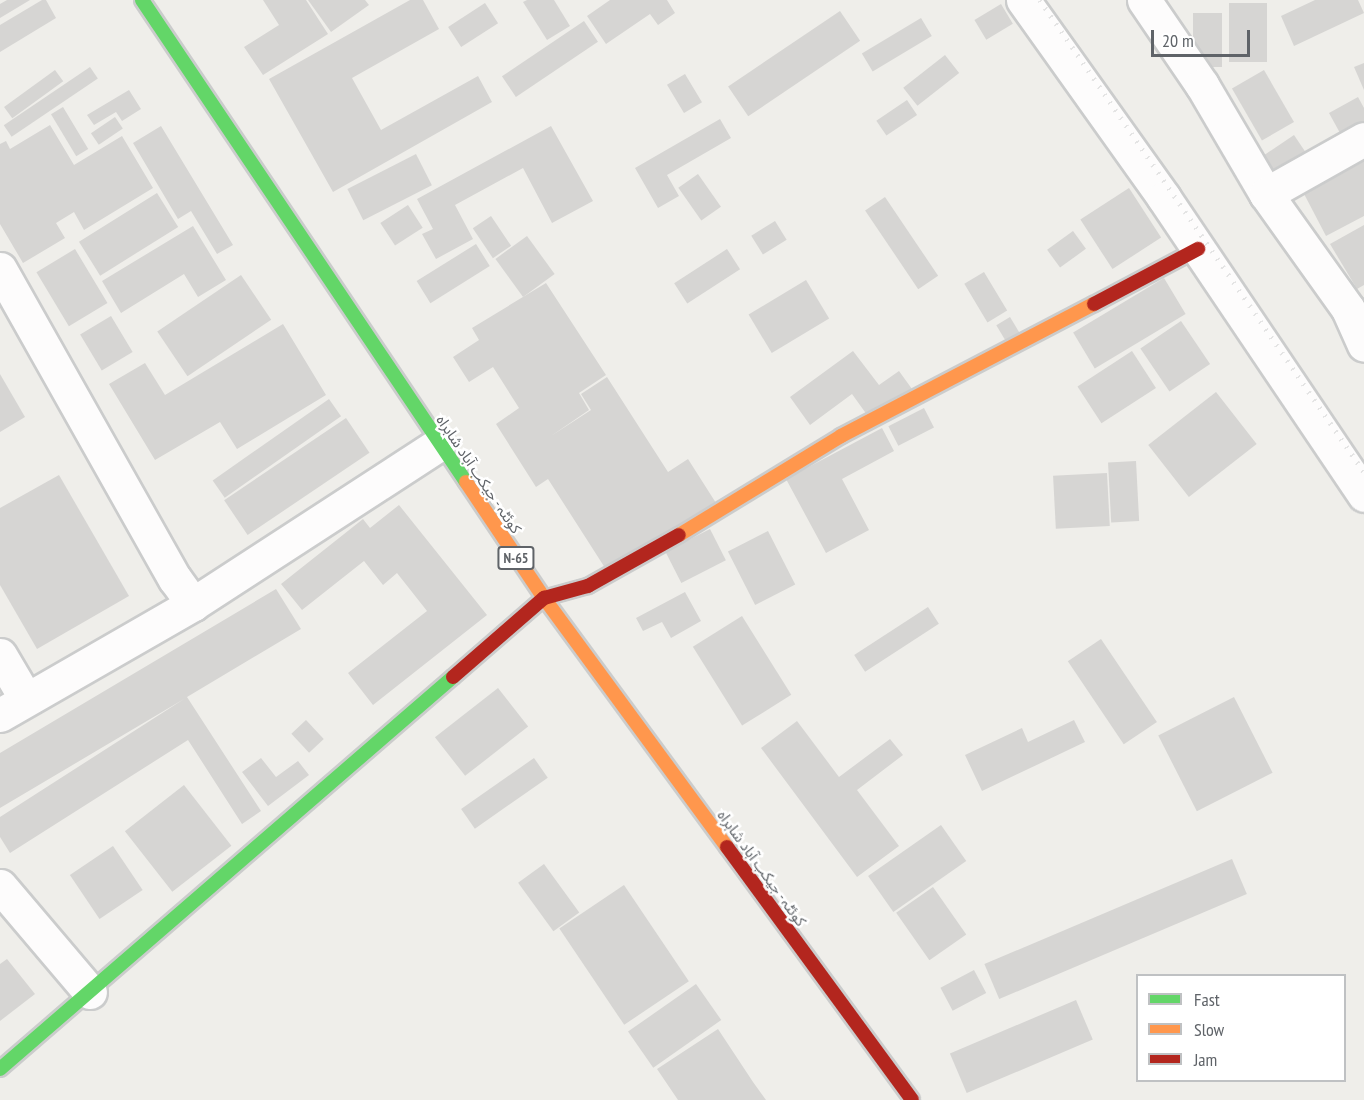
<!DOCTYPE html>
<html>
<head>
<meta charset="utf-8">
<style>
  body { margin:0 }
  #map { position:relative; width:1364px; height:1100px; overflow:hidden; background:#efeeea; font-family:"PT Sans Narrow","Noto Sans Arabic",sans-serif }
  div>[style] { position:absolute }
  .building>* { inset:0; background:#d6d5d3; transform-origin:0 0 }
  .roads { filter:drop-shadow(2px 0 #cbcccc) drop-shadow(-2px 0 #cbcccc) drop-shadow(0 2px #cbcccc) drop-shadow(0 -2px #cbcccc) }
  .street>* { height:33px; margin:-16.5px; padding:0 16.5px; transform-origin:16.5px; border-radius:16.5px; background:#fdfcfc }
  .fast>* { height:14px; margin:-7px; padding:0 7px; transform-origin:7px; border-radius:7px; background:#63d668 }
  .slow>* { height:14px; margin:-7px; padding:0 7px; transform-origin:7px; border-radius:7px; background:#ff974d }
  .jam>* { height:14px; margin:-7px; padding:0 7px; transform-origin:7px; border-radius:7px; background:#b3261e }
  .rail>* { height:4.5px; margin-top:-2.25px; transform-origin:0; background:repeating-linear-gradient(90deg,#e4e4e4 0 1.5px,transparent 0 9.5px) }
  span { translate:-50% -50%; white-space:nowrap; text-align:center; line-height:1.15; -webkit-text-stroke:5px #fff; paint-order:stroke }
  .shield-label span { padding:2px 4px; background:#fff; border:2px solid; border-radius:4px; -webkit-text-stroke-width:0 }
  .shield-label { font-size:14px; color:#5f6368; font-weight:700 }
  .street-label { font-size:15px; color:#5f6368 }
  .legend { position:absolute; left:1136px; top:974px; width:210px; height:108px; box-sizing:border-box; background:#fff; border:2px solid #bfc1c3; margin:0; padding:8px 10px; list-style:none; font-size:18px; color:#5f6368 }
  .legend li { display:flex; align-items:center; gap:12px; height:30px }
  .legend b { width:30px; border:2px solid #bfc1c3 }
  .scale { position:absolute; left:1151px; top:30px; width:99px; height:27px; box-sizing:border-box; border:3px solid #5f6368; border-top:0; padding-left:8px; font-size:18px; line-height:21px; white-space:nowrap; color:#5f6368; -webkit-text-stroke:4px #fff; paint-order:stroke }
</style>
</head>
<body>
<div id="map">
  <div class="building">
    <i style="clip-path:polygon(7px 0,30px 0,0 18px,0 4px)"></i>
    <i style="clip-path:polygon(42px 0,46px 0,56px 18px,0 52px,0 25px)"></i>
    <i style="clip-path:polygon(263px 0,306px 0,328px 34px,263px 75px,244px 47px,279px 25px)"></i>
    <i style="clip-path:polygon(308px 0,365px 0,369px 5px,331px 32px)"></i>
    <i style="clip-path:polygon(410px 0,423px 0,439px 29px,352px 78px,381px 130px,478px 76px,492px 102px,333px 192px,269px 79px)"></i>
    <i style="clip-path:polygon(527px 0,554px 0,570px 26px,547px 40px,523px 2px)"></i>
    <i style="clip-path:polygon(610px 0,667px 0,675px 13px,658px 25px,650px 14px,606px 44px,587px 16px)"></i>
    <i style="clip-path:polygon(1315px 0,1358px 0,1364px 13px,1294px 46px,1281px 16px)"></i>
    <i style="left:485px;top:3px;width:24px;height:44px;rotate:57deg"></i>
    <i style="left:1229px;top:3px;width:38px;height:59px"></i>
    <i style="left:1001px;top:4px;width:23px;height:31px;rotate:59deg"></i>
    <i style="left:840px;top:11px;width:36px;height:135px;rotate:56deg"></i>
    <i style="left:1193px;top:13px;width:29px;height:54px"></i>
    <i style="left:921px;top:18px;width:21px;height:69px;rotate:59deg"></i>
    <i style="left:584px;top:21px;width:25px;height:99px;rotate:56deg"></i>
    <i style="left:945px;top:55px;width:23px;height:53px;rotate:52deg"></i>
    <i style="clip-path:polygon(1364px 63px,1364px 90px,1354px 67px)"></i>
    <i style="left:90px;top:67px;width:14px;height:104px;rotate:56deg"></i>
    <i style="left:55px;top:70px;width:14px;height:63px;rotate:54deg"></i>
    <i style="left:1264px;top:70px;width:60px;height:37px;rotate:60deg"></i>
    <i style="left:685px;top:74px;width:33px;height:21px;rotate:59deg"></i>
    <i style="clip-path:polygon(129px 90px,141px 109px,122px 121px,116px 112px,94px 125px,87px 115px)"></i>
    <i style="clip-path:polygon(1358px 97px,1364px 108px,1364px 121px,1340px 133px,1329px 113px)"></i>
    <i style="left:907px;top:100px;width:18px;height:37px;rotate:56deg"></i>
    <i style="left:63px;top:107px;width:49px;height:14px;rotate:59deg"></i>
    <i style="left:115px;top:117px;width:14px;height:29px;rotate:56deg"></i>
    <i style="clip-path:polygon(720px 119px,731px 138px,667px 175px,679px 196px,658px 208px,635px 168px)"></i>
    <i style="clip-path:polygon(50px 125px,74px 165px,122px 136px,153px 188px,84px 230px,74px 212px,56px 223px,65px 238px,23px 263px,0 224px,0 144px,6px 141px,10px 149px)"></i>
    <i style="clip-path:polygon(161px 126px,233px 245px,217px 254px,191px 211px,178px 219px,133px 143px)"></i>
    <i style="clip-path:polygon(551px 126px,593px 201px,552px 223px,523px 168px,455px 205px,473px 239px,436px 259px,422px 234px,433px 229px,417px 199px)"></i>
    <i style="left:1294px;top:135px;width:25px;height:38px;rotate:56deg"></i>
    <i style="left:416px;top:154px;width:35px;height:77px;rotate:63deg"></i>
    <i style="clip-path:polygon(1364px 159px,1364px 216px,1326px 236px,1302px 190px)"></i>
    <i style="left:698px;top:174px;width:40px;height:24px;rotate:55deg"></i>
    <i style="left:1129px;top:188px;width:59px;height:58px;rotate:57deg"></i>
    <i style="left:157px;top:193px;width:40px;height:92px;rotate:58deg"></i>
    <i style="left:885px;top:197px;width:95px;height:24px;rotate:56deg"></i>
    <i style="left:408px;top:205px;width:27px;height:33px;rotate:57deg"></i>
    <i style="left:491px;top:216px;width:36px;height:22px;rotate:56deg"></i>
    <i style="left:775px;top:221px;width:22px;height:28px;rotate:58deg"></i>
    <i style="clip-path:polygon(1364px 225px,1364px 285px,1357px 289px,1330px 244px)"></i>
    <i style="clip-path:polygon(193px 226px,226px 280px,198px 297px,184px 274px,121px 313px,102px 281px)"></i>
    <i style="left:1073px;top:231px;width:22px;height:32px;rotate:54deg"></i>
    <i style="left:527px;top:236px;width:47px;height:39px;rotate:54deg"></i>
    <i style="left:476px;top:244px;width:26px;height:70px;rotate:58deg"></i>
    <i style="left:75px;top:249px;width:63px;height:45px;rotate:59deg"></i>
    <i style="left:727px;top:249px;width:24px;height:63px;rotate:57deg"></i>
    <i style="left:984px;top:272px;width:45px;height:23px;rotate:59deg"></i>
    <i style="left:241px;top:275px;width:54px;height:101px;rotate:56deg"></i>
    <i style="left:1164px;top:278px;width:42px;height:106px;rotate:59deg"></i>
    <i style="left:806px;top:280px;width:45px;height:67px;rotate:59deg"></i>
    <i style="clip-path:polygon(546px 283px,606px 375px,579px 393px,589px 410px,551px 436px,591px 410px,581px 394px,607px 377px,668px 472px,688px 459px,716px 503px,607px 571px,548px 479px,536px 487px,496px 424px,519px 408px,493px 367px,469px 382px,453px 357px,479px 340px,472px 328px)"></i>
    <i style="left:111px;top:316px;width:42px;height:36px;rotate:59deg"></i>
    <i style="left:1010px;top:317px;width:21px;height:16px;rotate:59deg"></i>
    <i style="left:1181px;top:321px;width:52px;height:49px;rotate:56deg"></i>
    <i style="clip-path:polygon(283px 324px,326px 395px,237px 449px,220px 422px,155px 460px,109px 384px,145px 363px,165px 395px)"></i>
    <i style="clip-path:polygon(853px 351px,879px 385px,899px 371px,912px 389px,870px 419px,852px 394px,810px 425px,790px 397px)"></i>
    <i style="left:1132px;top:351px;width:44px;height:65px;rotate:57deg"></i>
    <i style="clip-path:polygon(0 374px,25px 417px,0 432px)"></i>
    <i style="left:1216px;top:392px;width:66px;height:86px;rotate:52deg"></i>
    <i style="left:329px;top:399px;width:21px;height:142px;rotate:55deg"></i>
    <i style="left:924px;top:408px;width:22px;height:40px;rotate:63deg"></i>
    <i style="left:346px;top:418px;width:42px;height:147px;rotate:56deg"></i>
    <i style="clip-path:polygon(882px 428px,894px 451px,842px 479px,869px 530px,826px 553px,786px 479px)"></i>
    <i style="left:1136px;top:461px;width:60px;height:28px;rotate:87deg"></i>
    <i style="left:1107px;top:473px;width:53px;height:54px;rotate:87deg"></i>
    <i style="clip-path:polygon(59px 475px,129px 596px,37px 649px,0 585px,0 508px)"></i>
    <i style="clip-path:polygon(399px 505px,487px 615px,373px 705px,348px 673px,427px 611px,397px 573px,383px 585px,364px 561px,302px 610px,281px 584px,363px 519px,370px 528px)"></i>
    <i style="left:710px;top:529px;width:35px;height:50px;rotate:63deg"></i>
    <i style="left:768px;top:531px;width:60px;height:45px;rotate:63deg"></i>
    <i style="clip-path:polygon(276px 589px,301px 629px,187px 697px,261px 811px,242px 824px,188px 740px,10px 853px,0 837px,0 817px,184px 699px,0 808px,0 753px)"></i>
    <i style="clip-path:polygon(685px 592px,701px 621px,671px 638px,662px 622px,643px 631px,636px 618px)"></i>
    <i style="left:928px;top:607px;width:20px;height:88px;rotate:57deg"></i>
    <i style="left:742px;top:616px;width:93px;height:58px;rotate:58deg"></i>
    <i style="left:1101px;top:639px;width:100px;height:40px;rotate:56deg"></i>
    <i style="left:498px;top:688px;width:49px;height:80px;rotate:52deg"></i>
    <i style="left:1234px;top:697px;width:85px;height:85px;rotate:63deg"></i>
    <i style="left:306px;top:720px;width:26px;height:20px;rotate:47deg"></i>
    <i style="clip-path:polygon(1074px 720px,1085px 742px,982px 791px,965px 755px,1022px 728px,1028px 742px)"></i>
    <i style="clip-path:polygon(797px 721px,839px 777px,890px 739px,903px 755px,857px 790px,899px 846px,857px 877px,761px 748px)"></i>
    <i style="clip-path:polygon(261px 758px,276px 777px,298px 761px,309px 775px,268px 806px,242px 772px)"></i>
    <i style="left:534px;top:758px;width:24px;height:89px;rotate:55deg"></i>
    <i style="left:184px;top:785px;width:77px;height:75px;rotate:52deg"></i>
    <i style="left:941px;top:825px;width:44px;height:89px;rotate:55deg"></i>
    <i style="left:113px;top:846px;width:53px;height:52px;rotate:56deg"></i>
    <i style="left:1232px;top:859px;width:38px;height:269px;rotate:67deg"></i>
    <i style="left:544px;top:864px;width:60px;height:32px;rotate:54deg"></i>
    <i style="left:624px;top:885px;width:116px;height:78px;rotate:56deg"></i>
    <i style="left:933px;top:887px;width:58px;height:45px;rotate:55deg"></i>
    <i style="clip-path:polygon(7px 959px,35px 994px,0 1021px,0 964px)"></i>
    <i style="left:974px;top:970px;width:26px;height:38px;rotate:62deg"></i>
    <i style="left:696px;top:984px;width:44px;height:83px;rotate:55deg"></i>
    <i style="left:1076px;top:1000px;width:43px;height:137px;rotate:67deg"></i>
    <i style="clip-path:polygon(718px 1029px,753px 1082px,766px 1100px,678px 1100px,657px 1069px)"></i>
  </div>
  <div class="roads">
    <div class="street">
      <i style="left:1023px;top:0;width:243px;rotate:54.5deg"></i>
      <i style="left:1164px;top:198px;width:358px;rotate:56deg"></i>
      <i style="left:1144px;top:0;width:103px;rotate:55.7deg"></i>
      <i style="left:1202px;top:85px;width:126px;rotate:59.6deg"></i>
      <i style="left:1266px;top:194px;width:141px;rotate:54.5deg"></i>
      <i style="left:1348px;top:309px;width:39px;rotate:66deg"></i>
      <i style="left:1266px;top:194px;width:112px;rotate:-29.3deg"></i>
      <i style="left:0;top:269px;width:356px;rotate:60.6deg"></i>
      <i style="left:175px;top:579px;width:31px;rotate:54deg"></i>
      <i style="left:0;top:655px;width:51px;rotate:59.4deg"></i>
      <i style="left:0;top:715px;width:223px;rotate:-29.9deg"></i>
      <i style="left:193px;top:604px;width:293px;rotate:-33deg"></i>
      <i style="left:0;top:886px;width:139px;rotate:49.7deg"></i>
    </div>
    <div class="fast">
      <i style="left:142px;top:0;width:581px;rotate:56.09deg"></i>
      <i style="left:0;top:1069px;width:599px;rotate:-40.87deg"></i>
    </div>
    <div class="slow">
      <i style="left:466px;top:482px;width:140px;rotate:56.1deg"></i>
      <i style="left:544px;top:598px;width:309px;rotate:53.7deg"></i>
      <i style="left:679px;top:535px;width:190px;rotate:-31.4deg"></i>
      <i style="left:841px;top:436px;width:285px;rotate:-27.6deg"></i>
    </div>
    <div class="jam">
      <i style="left:1094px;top:304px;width:118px;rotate:-27.9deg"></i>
      <i style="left:453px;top:677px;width:121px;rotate:-41deg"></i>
      <i style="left:544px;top:598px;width:46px;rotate:-15.3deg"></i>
      <i style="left:588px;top:586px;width:104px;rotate:-29.3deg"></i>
      <i style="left:727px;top:847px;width:313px;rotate:53.8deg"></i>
    </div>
  </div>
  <div class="rail">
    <i style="left:1040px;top:0;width:573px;rotate:55.53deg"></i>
  </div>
  <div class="shield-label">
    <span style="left:516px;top:558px">N-65</span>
  </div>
  <div class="street-label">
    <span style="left:479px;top:474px;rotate:56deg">کوئٹہ - جیکب آباد شاہراہ</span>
    <span style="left:762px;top:868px;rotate:54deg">کوئٹہ - جیکب آباد شاہراہ</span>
  </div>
  <ul class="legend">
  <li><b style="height:8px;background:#63d668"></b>Fast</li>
  <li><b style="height:8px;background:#ff974d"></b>Slow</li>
  <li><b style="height:8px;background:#b3261e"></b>Jam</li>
  </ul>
  <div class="scale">20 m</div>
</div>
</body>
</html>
